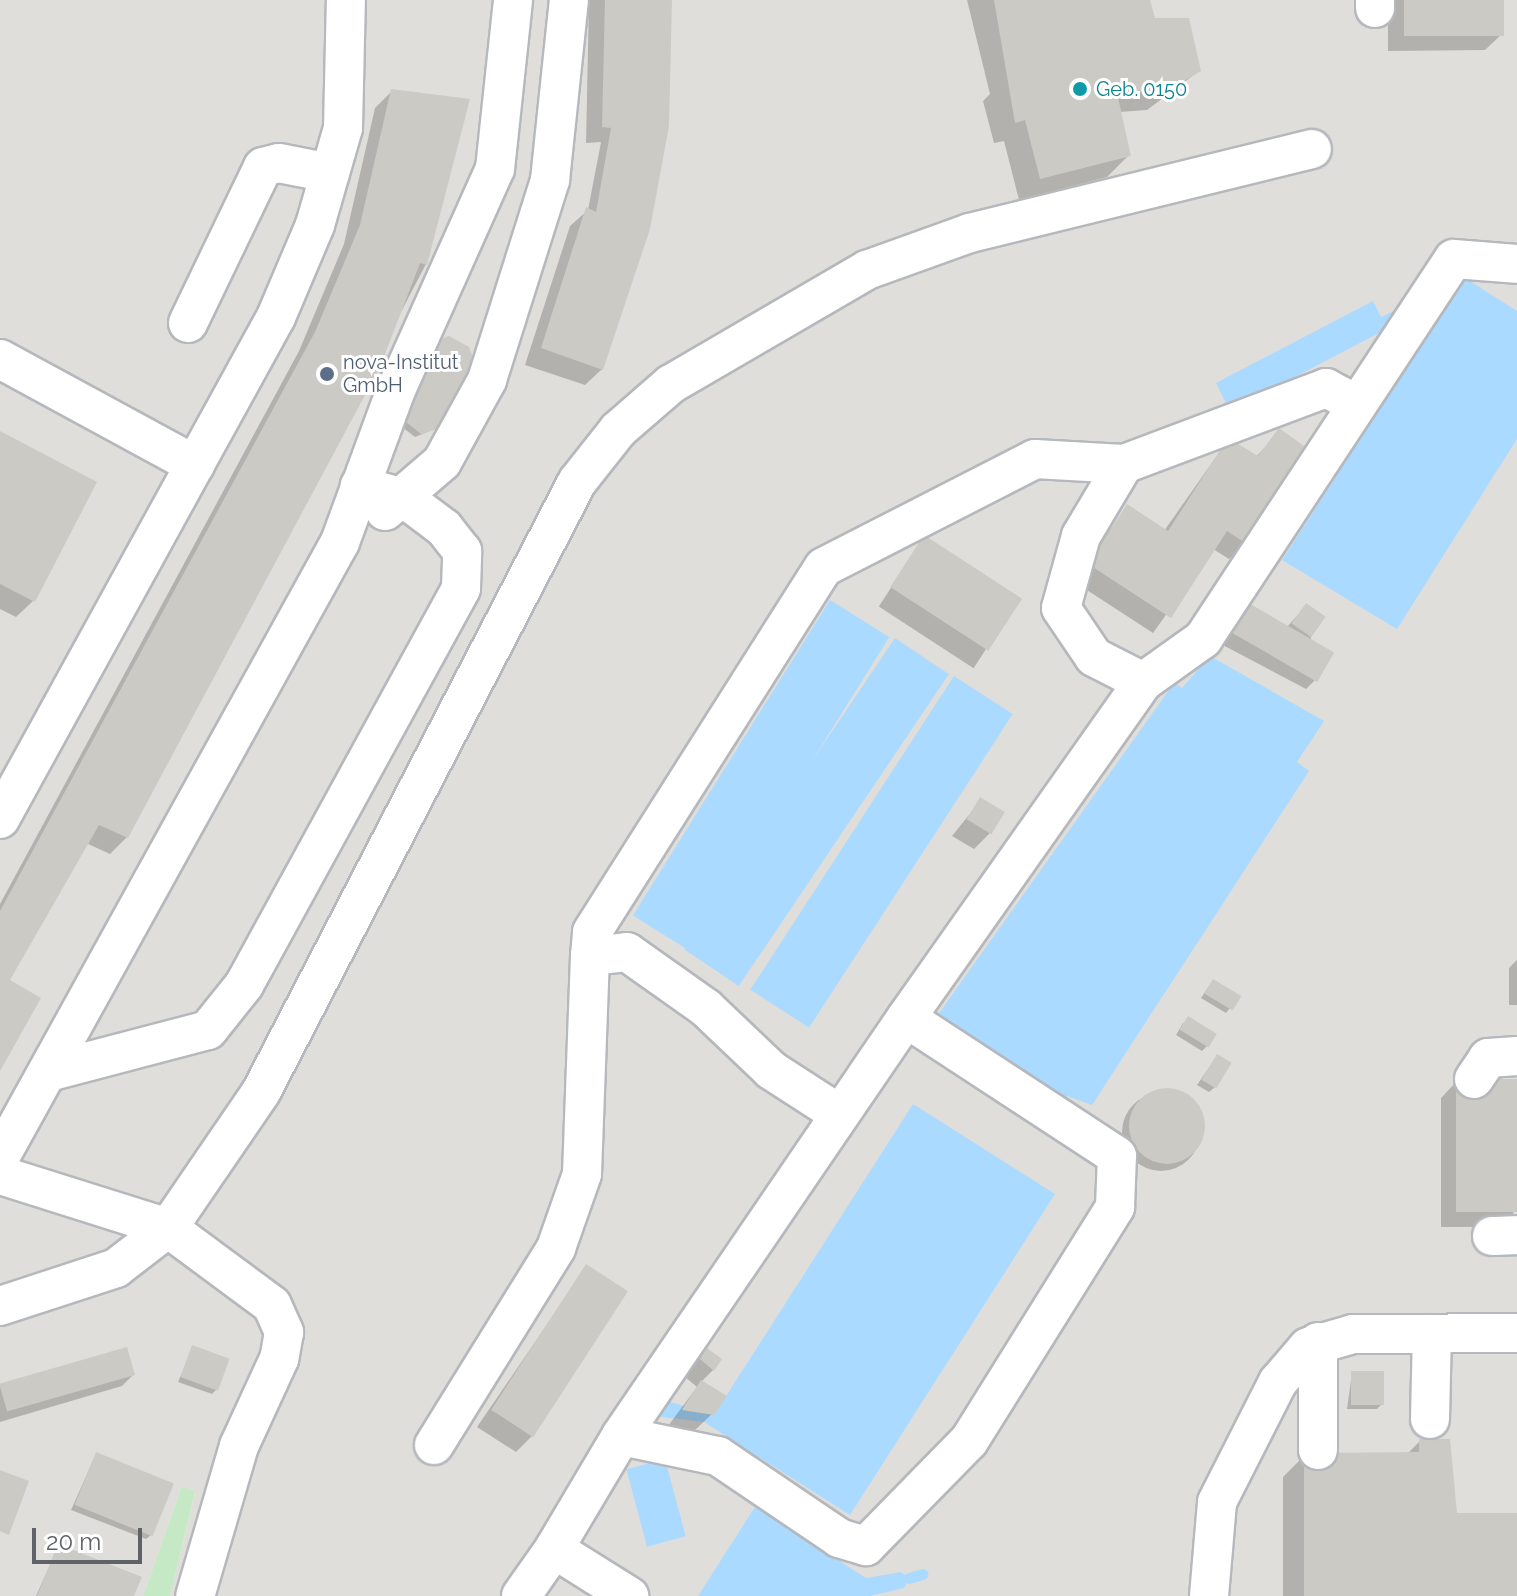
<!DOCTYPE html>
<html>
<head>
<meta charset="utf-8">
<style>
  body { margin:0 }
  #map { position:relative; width:1517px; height:1596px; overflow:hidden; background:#f1efe8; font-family:Raleway,sans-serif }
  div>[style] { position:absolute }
  .industrial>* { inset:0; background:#e0deda }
  .green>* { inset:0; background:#c5e8c5 }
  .water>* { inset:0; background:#aadaff; transform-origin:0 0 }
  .shadow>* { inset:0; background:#0003; transform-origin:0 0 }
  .round { border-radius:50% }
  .stream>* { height:11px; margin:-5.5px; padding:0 5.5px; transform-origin:5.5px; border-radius:5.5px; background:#aadaff }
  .building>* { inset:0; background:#cccac5; transform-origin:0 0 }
  .roads { filter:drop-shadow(2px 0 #b5b8bc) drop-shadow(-2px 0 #b5b8bc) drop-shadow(0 2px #b5b8bc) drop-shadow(0 -2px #b5b8bc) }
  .minor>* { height:38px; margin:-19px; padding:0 19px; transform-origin:19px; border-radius:19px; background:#fff }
  .dots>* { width:22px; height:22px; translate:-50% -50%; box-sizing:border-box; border:4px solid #fff; border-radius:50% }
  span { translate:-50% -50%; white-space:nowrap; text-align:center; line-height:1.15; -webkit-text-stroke:6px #fff; paint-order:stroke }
  .culture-label { font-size:20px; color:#0d838f }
  .left { translate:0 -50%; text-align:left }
  .service-label { font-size:20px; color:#4e5e75 }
  .scale { position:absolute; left:32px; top:1528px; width:110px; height:36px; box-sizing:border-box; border:4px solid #5f6368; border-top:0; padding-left:10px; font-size:24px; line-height:28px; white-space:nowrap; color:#5f6368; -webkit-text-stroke:6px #fff; paint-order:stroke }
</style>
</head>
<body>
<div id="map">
  <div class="industrial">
    <i style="clip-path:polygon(0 0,1517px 0,1517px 1596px,170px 1596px,195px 1493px,182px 1486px,143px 1596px,0 1596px)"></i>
  </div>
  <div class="green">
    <i style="clip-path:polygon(182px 1486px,195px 1492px,170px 1596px,143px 1596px)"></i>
  </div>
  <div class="water">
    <i style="clip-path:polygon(1465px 278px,1517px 311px,1517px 439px,1397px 629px,1282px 560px)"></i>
    <i style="clip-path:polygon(1373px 301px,1381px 317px,1394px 311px,1400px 322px,1230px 411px,1216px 383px)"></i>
    <i style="left:830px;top:600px;width:70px;height:372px;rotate:32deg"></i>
    <i style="left:895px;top:638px;width:65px;height:376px;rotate:34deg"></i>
    <i style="clip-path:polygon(1210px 656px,1324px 721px,1297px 762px,1309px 771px,1092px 1105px,1067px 1096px,1059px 1111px,932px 1023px,1174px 683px,1182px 688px)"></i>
    <i style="left:954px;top:676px;width:70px;height:374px;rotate:33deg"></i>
    <i style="clip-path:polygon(913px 1104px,1055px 1194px,850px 1515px,704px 1422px,646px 1415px,657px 1398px,714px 1415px)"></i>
    <i style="left:665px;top:1459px;width:80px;height:40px;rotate:75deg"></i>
    <i style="clip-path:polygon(755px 1507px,866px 1578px,901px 1572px,909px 1578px,904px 1588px,870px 1596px,698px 1596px)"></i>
  </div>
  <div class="shadow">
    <i style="clip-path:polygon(589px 0,670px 0,602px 369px,585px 385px,525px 365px,570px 226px,588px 210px,601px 142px,586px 143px)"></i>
    <i style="clip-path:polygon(967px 0,1148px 0,1153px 20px,1199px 71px,1147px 110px,1119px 112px,1129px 155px,1107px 177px,1019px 200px,1004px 141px,994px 143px,983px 101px,990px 94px)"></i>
    <i style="clip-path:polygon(1388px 0,1502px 0,1502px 34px,1485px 50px,1388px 51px)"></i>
    <i style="clip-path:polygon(392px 91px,426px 264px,127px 837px,110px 854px,86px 843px,7px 981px,0 1067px,0 904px,299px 351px,344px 244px,375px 108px)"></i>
    <i style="clip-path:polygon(433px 347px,442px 426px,415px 437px,402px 427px)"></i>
    <i style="clip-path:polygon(1280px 431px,1246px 543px,1229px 559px,1213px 549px,1153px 633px,1073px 581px,1127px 507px,1164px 531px,1228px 440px,1256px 457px)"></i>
    <i style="clip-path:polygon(0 433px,33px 601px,16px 617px,0 609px)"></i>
    <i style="left:924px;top:537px;width:113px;height:83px;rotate:33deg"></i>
    <i style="clip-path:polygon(1306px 606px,1317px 678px,1306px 689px,1219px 643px,1235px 615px,1287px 627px)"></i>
    <i style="clip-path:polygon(981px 800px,991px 832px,974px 849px,952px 836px)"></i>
    <i style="clip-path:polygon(1517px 960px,1517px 1005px,1509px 1005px,1509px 968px)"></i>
    <i style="clip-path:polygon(1209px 986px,1230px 1008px,1226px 1013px,1201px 998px)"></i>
    <i style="clip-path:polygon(1183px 1023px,1207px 1046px,1202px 1051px,1176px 1035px)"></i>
    <i style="clip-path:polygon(1217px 1056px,1214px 1088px,1209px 1092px,1197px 1085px)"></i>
    <i style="clip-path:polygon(1457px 1081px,1517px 1081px,1513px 1227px,1441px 1227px,1441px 1098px)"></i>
    <i class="round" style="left:1122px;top:1093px;width:78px;height:78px"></i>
    <i style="clip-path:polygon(587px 1266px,532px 1436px,516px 1452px,477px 1427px)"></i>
    <i style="clip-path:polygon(193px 1348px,217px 1389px,212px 1394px,178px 1382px)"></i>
    <i style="clip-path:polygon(707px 1350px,713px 1370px,701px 1382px,712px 1414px,695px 1430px,668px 1426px,697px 1387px,684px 1376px)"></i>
    <i style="clip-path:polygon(1352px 1373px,1382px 1404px,1377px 1409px,1347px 1409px)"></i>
    <i style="clip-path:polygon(133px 1375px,122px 1386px,0 1422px,0 1387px)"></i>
    <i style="clip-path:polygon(1420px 1441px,1455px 1515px,1517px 1515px,1517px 1596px,1283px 1596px,1283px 1477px,1305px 1455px,1407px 1454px)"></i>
    <i style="clip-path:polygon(96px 1454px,151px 1535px,146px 1539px,71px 1510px)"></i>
    <i style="clip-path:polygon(58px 1547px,132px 1596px,36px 1596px)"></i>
  </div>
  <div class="stream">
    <i style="left:909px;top:1578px;width:14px;rotate:-17deg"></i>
  </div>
  <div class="building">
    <i style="clip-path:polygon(605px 0,672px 0,669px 126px,650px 229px,603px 370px,541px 348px,586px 207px,596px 212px,611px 128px,602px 127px)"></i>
    <i style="clip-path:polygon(994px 0,1150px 0,1155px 18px,1189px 18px,1201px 71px,1170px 89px,1117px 93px,1131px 156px,1040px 179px,1025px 120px,1015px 123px)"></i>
    <i style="left:1404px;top:0;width:100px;height:36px"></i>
    <i style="clip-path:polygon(391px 89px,470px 99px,427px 265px,420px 263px,380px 367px,128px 838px,99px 825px,10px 980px,41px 998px,0 1071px,0 911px,315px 332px,360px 225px)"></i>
    <i style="clip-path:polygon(449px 336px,469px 347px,475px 363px,444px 427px,421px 434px,406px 422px,402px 406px,437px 340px)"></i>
    <i style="clip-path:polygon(1279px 428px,1308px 449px,1247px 544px,1227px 531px,1171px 618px,1088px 564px,1127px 504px,1168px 531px,1228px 438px,1258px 456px)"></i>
    <i style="clip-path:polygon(0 431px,97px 482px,35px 602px,0 584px)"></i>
    <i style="left:924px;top:535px;width:117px;height:62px;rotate:33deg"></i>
    <i style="left:1245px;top:601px;width:103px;height:34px;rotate:30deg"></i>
    <i style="left:1306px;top:603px;width:24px;height:25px;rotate:35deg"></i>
    <i style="left:980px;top:797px;width:29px;height:26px;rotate:31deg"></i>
    <i style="left:1213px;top:979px;width:33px;height:17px;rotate:31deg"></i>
    <i style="left:1188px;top:1016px;width:34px;height:16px;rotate:32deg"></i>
    <i style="left:1217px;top:1054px;width:17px;height:30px;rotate:31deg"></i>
    <i style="left:1456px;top:1079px;width:61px;height:133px"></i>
    <i class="round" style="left:1129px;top:1088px;width:76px;height:76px"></i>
    <i style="left:586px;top:1264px;width:50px;height:174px;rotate:33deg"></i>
    <i style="left:192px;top:1345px;width:40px;height:34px;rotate:20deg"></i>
    <i style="left:127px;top:1347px;width:29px;height:133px;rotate:74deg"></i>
    <i style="clip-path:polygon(707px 1348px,722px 1359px,714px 1371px,700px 1359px)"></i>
    <i style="left:1351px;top:1371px;width:33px;height:34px"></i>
    <i style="clip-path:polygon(701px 1380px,727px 1396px,714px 1415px,682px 1410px)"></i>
    <i style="clip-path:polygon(1419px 1439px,1450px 1439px,1457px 1513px,1517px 1513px,1517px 1596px,1304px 1596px,1304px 1453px,1419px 1452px)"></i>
    <i style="left:96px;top:1452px;width:84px;height:57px;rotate:22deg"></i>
    <i style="clip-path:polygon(0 1470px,29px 1481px,9px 1535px,0 1531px)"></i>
    <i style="clip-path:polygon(58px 1544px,142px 1577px,134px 1596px,37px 1596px)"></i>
  </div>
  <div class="roads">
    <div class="minor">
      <i style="left:1375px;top:0;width:8px;rotate:90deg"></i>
      <i style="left:188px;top:323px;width:173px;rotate:-64.3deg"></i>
      <i style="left:263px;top:167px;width:16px;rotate:-14deg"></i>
      <i style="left:279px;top:163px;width:52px;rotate:11.1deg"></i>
      <i style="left:0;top:359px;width:222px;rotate:28.5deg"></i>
      <i style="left:385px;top:511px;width:75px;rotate:-40.7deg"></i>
      <i style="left:442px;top:462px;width:94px;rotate:-61.2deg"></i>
      <i style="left:487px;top:380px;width:210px;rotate:-72.5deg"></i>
      <i style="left:550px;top:180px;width:181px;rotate:-84deg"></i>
      <i style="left:1143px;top:682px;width:55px;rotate:-153deg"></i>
      <i style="left:1094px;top:657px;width:59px;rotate:-124deg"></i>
      <i style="left:1061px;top:608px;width:75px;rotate:-74.5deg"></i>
      <i style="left:1081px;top:536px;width:84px;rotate:-59.2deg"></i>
      <i style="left:1124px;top:464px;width:216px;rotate:-20.6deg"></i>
      <i style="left:1326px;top:388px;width:34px;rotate:28deg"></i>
      <i style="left:0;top:819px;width:573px;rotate:-61.2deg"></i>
      <i style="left:276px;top:317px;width:100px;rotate:-67deg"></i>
      <i style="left:315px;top:225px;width:101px;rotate:-73.9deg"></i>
      <i style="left:343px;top:128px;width:128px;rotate:-88.7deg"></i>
      <i style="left:590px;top:956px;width:24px;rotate:-85deg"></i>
      <i style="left:592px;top:932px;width:432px;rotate:-57.6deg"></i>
      <i style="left:824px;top:567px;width:237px;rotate:-27.1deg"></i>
      <i style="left:1035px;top:459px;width:89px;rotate:3.2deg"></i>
      <i style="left:906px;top:1018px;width:506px;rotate:124.29deg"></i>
      <i style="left:621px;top:1436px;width:99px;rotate:11.7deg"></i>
      <i style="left:718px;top:1456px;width:146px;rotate:34.1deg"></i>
      <i style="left:839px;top:1538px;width:28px;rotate:17deg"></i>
      <i style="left:866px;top:1546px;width:147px;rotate:-45.6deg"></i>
      <i style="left:969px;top:1441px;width:276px;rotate:-58deg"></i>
      <i style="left:1115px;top:1207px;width:51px;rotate:-87.8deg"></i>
      <i style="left:1117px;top:1156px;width:252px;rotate:-146.8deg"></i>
      <i style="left:906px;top:1018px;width:411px;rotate:-54.8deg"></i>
      <i style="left:1143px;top:682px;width:74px;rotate:-35.6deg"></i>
      <i style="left:1203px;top:639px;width:455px;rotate:-56.6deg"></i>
      <i style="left:1454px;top:259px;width:63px;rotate:4.5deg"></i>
      <i style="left:48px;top:1072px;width:165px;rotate:-14.7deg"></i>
      <i style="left:208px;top:1030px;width:58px;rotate:-51.3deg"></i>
      <i style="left:244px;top:985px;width:452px;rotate:-61.3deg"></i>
      <i style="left:461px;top:588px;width:37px;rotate:-88deg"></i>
      <i style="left:462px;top:551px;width:29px;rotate:-128deg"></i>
      <i style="left:444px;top:528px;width:50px;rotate:-143.1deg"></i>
      <i style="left:404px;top:498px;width:46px;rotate:-164.7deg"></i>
      <i style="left:1474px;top:1079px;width:25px;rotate:-56deg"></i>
      <i style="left:1488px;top:1058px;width:29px;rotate:-4deg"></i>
      <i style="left:0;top:1157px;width:703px;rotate:-61.06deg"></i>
      <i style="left:340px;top:542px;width:162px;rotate:-69.8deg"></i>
      <i style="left:396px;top:390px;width:242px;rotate:-65.9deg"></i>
      <i style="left:495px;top:169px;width:170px;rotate:-83.9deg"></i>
      <i style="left:0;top:1175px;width:176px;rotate:17.5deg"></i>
      <i style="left:168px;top:1228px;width:129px;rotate:36.5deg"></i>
      <i style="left:272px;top:1305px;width:30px;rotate:66deg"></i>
      <i style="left:284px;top:1332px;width:27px;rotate:100deg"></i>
      <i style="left:279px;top:1359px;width:96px;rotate:114.7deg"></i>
      <i style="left:239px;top:1446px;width:156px;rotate:106.3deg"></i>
      <i style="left:1492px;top:1236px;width:25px;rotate:-2deg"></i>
      <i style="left:0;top:1306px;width:122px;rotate:-18.1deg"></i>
      <i style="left:116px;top:1268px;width:66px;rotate:-37.6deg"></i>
      <i style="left:168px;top:1228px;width:165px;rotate:-55.6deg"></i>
      <i style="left:261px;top:1092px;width:687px;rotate:-62.61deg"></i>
      <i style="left:577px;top:482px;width:66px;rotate:-51.7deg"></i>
      <i style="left:618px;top:430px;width:70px;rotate:-41deg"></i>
      <i style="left:671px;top:384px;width:227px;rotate:-30.2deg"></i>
      <i style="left:867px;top:270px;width:109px;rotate:-19.8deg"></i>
      <i style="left:970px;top:233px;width:352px;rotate:-13.8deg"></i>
      <i style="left:1430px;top:1419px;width:85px;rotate:-88.7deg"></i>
      <i style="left:621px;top:1436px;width:131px;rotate:120.7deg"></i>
      <i style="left:554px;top:1549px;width:89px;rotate:32.1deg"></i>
      <i style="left:434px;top:1445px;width:232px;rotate:-58.2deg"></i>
      <i style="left:556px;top:1248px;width:78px;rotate:-70.6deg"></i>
      <i style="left:582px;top:1174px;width:218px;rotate:-87.9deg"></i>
      <i style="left:590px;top:956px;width:37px;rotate:-6deg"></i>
      <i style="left:627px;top:952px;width:97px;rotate:35.3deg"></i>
      <i style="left:706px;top:1008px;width:90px;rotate:43.6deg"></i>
      <i style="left:771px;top:1070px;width:81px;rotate:32.9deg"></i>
      <i style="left:1318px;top:1450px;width:108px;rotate:-90deg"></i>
      <i style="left:521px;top:1596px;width:57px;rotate:-54.9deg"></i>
      <i style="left:1209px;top:1596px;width:94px;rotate:-85.1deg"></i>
      <i style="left:1217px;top:1502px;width:135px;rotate:-63.1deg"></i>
      <i style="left:1278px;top:1382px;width:46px;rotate:-49.4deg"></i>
      <i style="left:1308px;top:1347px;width:47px;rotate:-16.1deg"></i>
      <i style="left:1353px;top:1334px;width:164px;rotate:-0.3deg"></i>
    </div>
  </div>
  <div class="dots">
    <i style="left:1080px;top:89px;background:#0f9aa8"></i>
    <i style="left:327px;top:374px;background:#5c6f8a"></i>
  </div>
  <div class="culture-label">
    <span class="left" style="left:1096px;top:89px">Geb. 0150</span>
  </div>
  <div class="service-label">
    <span class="left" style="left:343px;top:374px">nova-Institut<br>GmbH</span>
  </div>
  <div class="scale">20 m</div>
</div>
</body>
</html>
